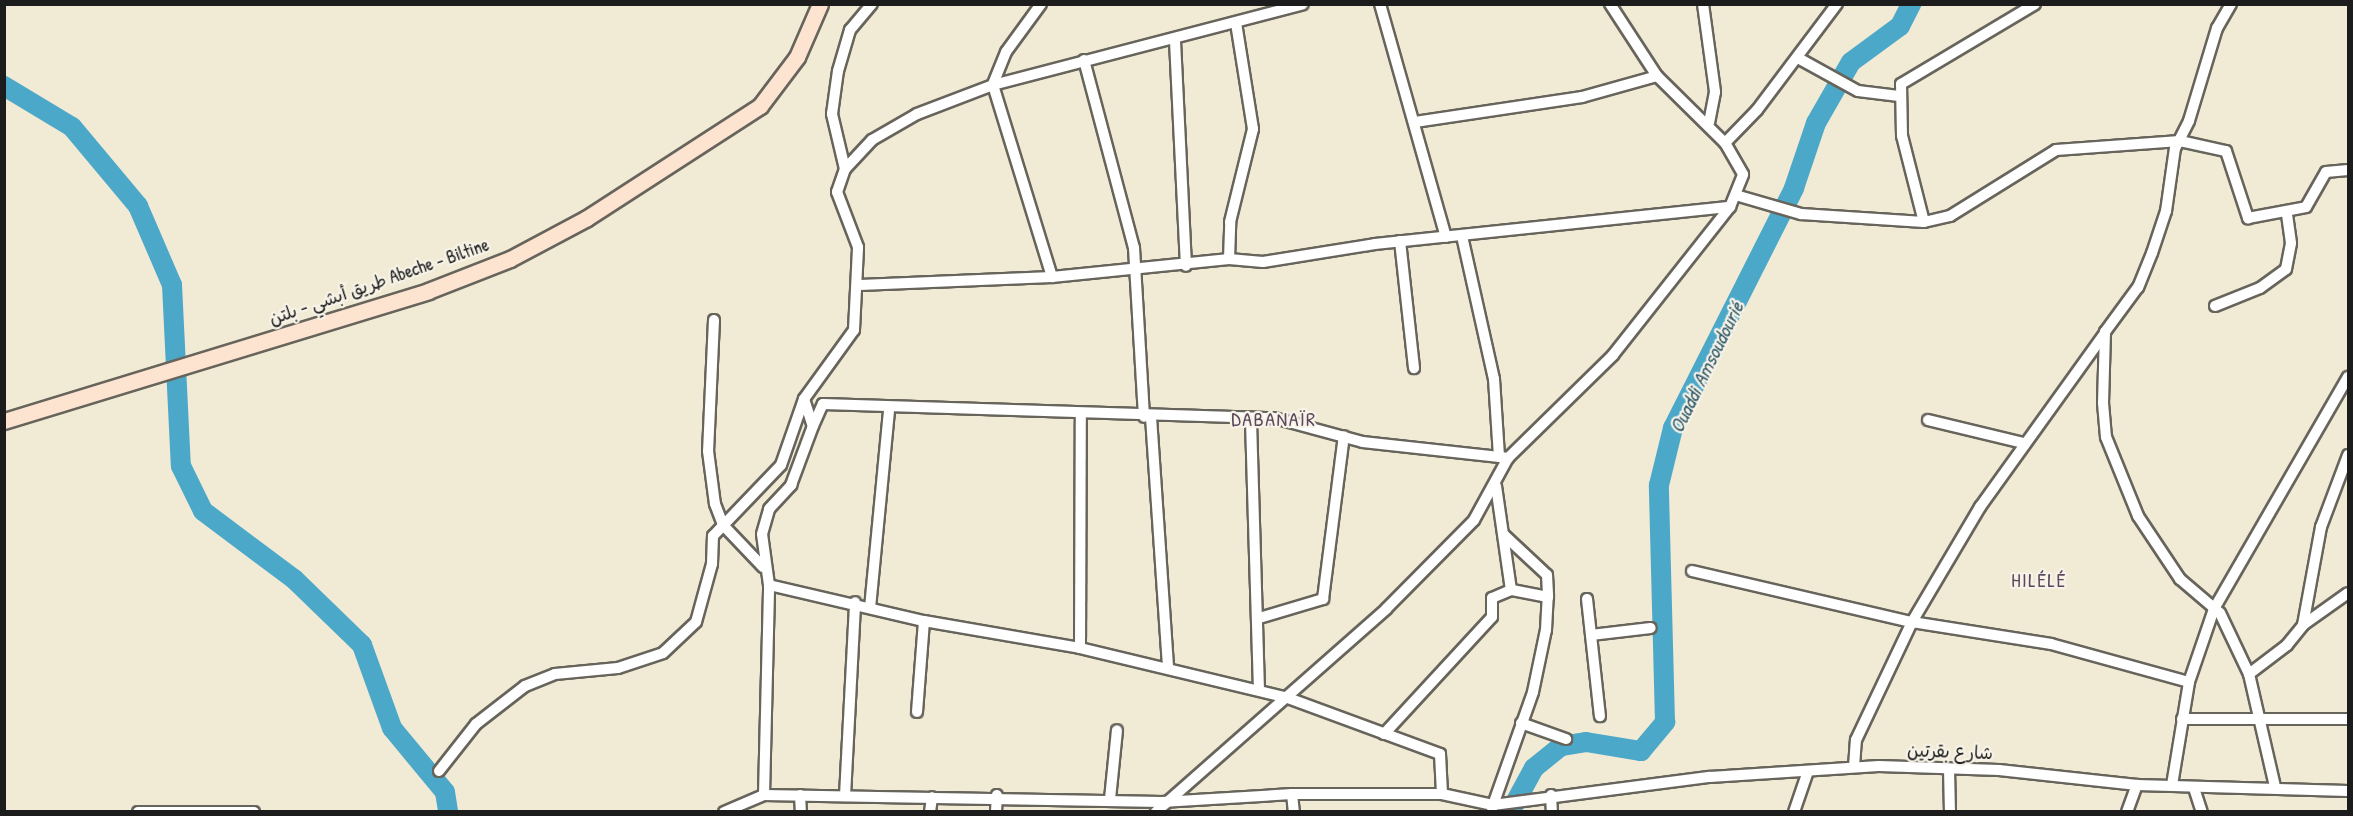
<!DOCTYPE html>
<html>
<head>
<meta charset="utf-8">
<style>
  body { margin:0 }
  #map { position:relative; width:2353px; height:816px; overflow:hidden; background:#f1ead4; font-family:"Patrick Hand","Playpen Sans Arabic",sans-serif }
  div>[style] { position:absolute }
  .river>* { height:20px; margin:-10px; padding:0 10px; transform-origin:10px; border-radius:10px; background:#4ba8c9 }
  .roads { filter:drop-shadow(2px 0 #67645c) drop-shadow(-2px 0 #67645c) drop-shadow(0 2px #67645c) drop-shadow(0 -2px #67645c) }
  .street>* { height:10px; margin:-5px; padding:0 5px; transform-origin:5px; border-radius:5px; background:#fff }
  .secondary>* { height:15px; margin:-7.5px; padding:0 7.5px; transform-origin:7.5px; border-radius:7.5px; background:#fde4d1 }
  span { translate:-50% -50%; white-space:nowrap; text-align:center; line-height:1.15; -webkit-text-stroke:4.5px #f7f3e8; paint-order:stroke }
  .street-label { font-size:18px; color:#1c1c1c }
  .water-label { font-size:20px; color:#315b6a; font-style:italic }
  .neighbourhood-label { font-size:20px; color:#5e485b; letter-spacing:1.5px }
  .frame { position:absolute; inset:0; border:6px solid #1c1c1c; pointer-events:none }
</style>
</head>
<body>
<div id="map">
  <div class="river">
    <i style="left:4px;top:86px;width:79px;rotate:31.1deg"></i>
    <i style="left:72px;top:127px;width:103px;rotate:50.1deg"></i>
    <i style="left:138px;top:206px;width:86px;rotate:66.7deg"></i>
    <i style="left:172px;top:285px;width:181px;rotate:87.2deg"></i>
    <i style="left:181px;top:466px;width:50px;rotate:63.9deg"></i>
    <i style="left:203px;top:511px;width:114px;rotate:36.8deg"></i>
    <i style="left:294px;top:579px;width:95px;rotate:44.1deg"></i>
    <i style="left:362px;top:645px;width:88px;rotate:70.1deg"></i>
    <i style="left:392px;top:728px;width:83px;rotate:50.4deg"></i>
    <i style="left:445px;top:792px;width:20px;rotate:81deg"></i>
    <i style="left:1510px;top:812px;width:50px;rotate:-61.4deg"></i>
    <i style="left:1534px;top:768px;width:35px;rotate:-39deg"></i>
    <i style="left:1561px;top:746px;width:25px;rotate:-9deg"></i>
    <i style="left:1586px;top:742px;width:56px;rotate:9.3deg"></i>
    <i style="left:1641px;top:751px;width:38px;rotate:-50deg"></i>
    <i style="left:1665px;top:722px;width:237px;rotate:-91.5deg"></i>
    <i style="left:1659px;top:485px;width:59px;rotate:-76.2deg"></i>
    <i style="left:1673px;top:428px;width:269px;rotate:-63.2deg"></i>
    <i style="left:1794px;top:188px;width:69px;rotate:-71.3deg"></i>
    <i style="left:1816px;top:123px;width:70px;rotate:-60.2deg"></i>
    <i style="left:1851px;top:62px;width:61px;rotate:-36.3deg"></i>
    <i style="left:1900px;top:26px;width:25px;rotate:-63deg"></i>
  </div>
  <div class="roads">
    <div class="street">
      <i style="left:1041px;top:4px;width:59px;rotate:126.1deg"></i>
      <i style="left:1006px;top:52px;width:35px;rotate:112deg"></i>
      <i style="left:993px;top:85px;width:201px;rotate:72.9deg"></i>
      <i style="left:1380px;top:4px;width:242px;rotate:74.2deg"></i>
      <i style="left:1703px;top:4px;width:89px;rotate:82.2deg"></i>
      <i style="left:1715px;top:92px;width:31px;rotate:101deg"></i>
      <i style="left:2231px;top:4px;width:28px;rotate:120deg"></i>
      <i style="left:2217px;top:28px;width:97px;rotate:106.8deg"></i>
      <i style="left:2189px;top:121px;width:30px;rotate:117deg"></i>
      <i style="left:2175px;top:148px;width:64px;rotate:98.1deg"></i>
      <i style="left:2166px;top:211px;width:44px;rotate:108.4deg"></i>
      <i style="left:2152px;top:253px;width:37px;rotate:112deg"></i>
      <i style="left:2138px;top:287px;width:56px;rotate:126.3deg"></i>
      <i style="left:2105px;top:332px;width:71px;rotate:91.6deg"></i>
      <i style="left:2103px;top:403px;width:34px;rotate:85deg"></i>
      <i style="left:2106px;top:437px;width:85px;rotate:67.9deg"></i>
      <i style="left:2138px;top:516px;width:76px;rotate:56.3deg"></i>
      <i style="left:2180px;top:579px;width:52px;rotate:40.4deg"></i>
      <i style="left:2220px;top:613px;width:68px;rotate:64.6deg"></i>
      <i style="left:2249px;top:674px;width:116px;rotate:77deg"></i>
      <i style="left:1175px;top:41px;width:225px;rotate:87.2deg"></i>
      <i style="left:1798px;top:58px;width:68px;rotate:28.8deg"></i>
      <i style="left:1858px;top:91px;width:41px;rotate:7deg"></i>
      <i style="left:1084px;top:60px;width:195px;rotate:75.1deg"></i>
      <i style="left:1134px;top:248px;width:169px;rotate:86.6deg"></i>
      <i style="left:1415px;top:122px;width:169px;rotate:-8.5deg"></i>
      <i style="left:1582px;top:97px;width:78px;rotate:-15.6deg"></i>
      <i style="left:1725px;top:143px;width:46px;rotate:-45.9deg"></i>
      <i style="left:1757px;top:110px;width:133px;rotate:-53deg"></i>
      <i style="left:845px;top:169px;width:57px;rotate:-103.3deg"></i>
      <i style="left:832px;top:114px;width:43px;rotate:-82.1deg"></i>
      <i style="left:838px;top:71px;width:43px;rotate:-73.7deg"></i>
      <i style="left:850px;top:30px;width:34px;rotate:-50deg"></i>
      <i style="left:1739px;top:196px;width:65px;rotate:16.2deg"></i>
      <i style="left:1801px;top:214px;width:123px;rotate:3.7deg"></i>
      <i style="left:1924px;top:222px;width:27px;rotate:-13deg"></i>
      <i style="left:1950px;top:216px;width:125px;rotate:-31.9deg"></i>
      <i style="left:2056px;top:150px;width:124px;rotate:-4.2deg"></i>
      <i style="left:2180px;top:141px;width:47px;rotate:12.3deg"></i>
      <i style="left:2226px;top:151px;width:71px;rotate:71.8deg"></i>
      <i style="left:2248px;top:218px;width:59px;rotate:-10.7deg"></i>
      <i style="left:2306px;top:207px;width:40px;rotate:-60.3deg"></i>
      <i style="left:2326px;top:172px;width:22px;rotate:-5deg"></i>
      <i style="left:1924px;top:222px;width:89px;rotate:-104.3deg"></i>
      <i style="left:1902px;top:136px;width:52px;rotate:-91.1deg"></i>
      <i style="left:1901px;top:84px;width:156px;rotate:-30.8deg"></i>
      <i style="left:1462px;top:236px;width:147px;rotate:77.4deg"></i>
      <i style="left:1494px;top:379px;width:78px;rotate:86.3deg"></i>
      <i style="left:1400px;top:241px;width:128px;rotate:83.7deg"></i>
      <i style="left:1229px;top:259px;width:37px;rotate:-88deg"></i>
      <i style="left:1230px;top:222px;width:96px;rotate:-76.1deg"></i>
      <i style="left:1253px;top:129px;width:107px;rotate:-99.1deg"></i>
      <i style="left:860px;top:285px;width:192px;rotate:-2.4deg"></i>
      <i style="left:1052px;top:277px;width:178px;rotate:-5.8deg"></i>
      <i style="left:1229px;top:259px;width:34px;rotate:5deg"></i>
      <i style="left:1263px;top:262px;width:113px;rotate:-9.1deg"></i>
      <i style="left:1375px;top:244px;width:357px;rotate:-6deg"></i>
      <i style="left:1730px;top:207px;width:35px;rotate:-68deg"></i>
      <i style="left:1743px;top:174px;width:36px;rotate:-120deg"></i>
      <i style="left:1725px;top:143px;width:95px;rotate:-135.4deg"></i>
      <i style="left:1657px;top:76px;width:86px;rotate:-123.1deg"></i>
      <i style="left:2215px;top:306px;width:48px;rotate:-21.8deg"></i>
      <i style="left:2260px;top:288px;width:32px;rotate:-36deg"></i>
      <i style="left:2286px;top:269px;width:26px;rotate:-79deg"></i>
      <i style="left:2291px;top:243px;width:30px;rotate:-98deg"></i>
      <i style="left:714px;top:320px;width:131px;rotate:92.6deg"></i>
      <i style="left:708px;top:451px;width:53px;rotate:82.5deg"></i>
      <i style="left:715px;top:504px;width:22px;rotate:69deg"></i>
      <i style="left:723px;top:525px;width:58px;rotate:46.4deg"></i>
      <i style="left:804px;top:399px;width:28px;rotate:72deg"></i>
      <i style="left:813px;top:426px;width:24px;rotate:-66deg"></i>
      <i style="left:823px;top:404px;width:451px;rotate:1.8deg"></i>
      <i style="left:1274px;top:418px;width:92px;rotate:15.1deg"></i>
      <i style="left:1363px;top:442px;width:146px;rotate:6.3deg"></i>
      <i style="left:1508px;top:458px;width:147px;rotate:-44.4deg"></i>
      <i style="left:1613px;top:355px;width:189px;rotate:-51.7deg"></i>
      <i style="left:1151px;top:417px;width:251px;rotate:86.1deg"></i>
      <i style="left:1928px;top:420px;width:99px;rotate:13.5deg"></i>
      <i style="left:1251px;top:421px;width:268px;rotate:88.3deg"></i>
      <i style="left:1503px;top:534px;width:60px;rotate:43deg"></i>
      <i style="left:1547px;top:575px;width:22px;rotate:87deg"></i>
      <i style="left:1692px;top:571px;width:226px;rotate:13.1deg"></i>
      <i style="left:1912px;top:622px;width:141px;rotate:9deg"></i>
      <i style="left:2051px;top:644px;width:143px;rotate:15.4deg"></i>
      <i style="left:769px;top:585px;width:51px;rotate:-97.8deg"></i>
      <i style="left:762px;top:534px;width:26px;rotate:-74deg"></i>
      <i style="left:769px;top:509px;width:33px;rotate:-47deg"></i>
      <i style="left:791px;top:485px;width:63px;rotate:-69.6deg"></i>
      <i style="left:1587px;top:599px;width:118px;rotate:83.7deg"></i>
      <i style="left:870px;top:608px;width:200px;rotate:-84.5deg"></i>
      <i style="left:1259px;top:618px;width:67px;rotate:-16.5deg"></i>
      <i style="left:1323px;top:599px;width:164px;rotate:-82.7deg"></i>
      <i style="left:2303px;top:625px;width:100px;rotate:-79.6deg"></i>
      <i style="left:2321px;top:527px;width:77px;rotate:-69.4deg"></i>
      <i style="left:1591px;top:635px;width:60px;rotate:-6.7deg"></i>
      <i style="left:1080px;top:648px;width:234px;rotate:-89.8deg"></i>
      <i style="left:2249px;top:674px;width:48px;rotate:-37.3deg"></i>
      <i style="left:2287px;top:645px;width:26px;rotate:-51deg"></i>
      <i style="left:2303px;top:625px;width:55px;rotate:-35.4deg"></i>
      <i style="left:917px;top:712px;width:91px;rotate:-85.6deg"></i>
      <i style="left:2182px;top:719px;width:166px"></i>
      <i style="left:1521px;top:723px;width:48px;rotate:19.6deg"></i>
      <i style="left:1384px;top:734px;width:159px;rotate:-47.3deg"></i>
      <i style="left:1492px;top:617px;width:19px;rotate:-90deg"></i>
      <i style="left:1492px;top:598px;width:21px;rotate:-23deg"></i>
      <i style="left:1511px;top:590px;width:105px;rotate:-98.2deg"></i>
      <i style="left:1854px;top:767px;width:27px;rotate:-86deg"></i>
      <i style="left:1856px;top:740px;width:131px;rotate:-64.6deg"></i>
      <i style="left:1912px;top:622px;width:134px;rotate:-59.4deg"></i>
      <i style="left:1980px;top:507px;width:214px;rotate:-54.3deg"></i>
      <i style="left:1949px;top:769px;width:43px;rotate:88.7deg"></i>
      <i style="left:439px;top:771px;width:60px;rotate:-51.8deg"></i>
      <i style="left:476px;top:724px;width:62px;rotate:-37.8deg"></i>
      <i style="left:525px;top:686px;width:32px;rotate:-22deg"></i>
      <i style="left:555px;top:674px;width:63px;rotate:-5.4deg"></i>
      <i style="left:618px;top:668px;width:47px;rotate:-18.4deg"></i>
      <i style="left:663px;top:653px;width:45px;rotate:-43.2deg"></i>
      <i style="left:696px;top:622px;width:60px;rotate:-74.6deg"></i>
      <i style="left:712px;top:564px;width:28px;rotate:-88deg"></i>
      <i style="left:713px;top:536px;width:98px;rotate:-46.2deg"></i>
      <i style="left:781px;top:465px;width:70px;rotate:-70.8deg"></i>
      <i style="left:804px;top:399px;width:85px;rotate:-54.1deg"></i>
      <i style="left:854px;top:330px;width:83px;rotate:-87.2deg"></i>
      <i style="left:858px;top:247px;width:59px;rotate:-110.9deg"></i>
      <i style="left:837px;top:192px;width:24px;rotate:-71deg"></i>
      <i style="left:845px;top:169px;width:40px;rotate:-47deg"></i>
      <i style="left:872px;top:140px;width:52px;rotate:-30deg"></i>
      <i style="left:917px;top:114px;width:81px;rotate:-20.9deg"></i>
      <i style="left:993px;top:85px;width:320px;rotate:-14.6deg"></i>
      <i style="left:2172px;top:785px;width:104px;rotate:-80.6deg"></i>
      <i style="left:2189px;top:682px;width:77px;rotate:-71.1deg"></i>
      <i style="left:2214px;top:609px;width:268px;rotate:-60deg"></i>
      <i style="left:2194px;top:788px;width:25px;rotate:72deg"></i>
      <i style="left:1292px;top:794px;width:18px;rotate:84deg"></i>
      <i style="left:764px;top:795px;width:210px;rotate:-88.6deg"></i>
      <i style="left:769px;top:585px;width:159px;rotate:13.1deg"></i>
      <i style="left:924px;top:621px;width:158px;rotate:9.8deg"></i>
      <i style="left:1080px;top:648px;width:214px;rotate:13.5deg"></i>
      <i style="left:1288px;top:698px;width:162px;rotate:20.2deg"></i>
      <i style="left:1440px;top:754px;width:40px;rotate:87.1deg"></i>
      <i style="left:800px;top:795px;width:17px;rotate:87deg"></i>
      <i style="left:1551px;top:795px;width:17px;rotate:87deg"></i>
      <i style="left:845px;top:796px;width:194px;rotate:-87deg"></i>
      <i style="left:1110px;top:799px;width:69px;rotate:-84.2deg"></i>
      <i style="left:1492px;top:808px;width:123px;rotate:-70.5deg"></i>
      <i style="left:1533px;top:692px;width:63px;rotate:-78.2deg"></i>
      <i style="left:1546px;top:630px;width:33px;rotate:-87deg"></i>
      <i style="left:1548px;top:597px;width:38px;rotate:-169deg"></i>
      <i style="left:138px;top:812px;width:116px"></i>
      <i style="left:724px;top:812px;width:43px;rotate:-23deg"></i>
      <i style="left:764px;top:795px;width:398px;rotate:1deg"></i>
      <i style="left:1162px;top:802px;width:130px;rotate:-3.5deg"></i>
      <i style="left:1292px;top:794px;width:150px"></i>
      <i style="left:1442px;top:794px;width:52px;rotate:12.2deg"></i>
      <i style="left:1493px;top:805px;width:219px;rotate:-7.4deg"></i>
      <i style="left:1710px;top:777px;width:169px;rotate:-3.7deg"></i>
      <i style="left:1879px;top:766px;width:120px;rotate:1.9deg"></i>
      <i style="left:1999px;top:770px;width:139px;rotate:6.2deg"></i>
      <i style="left:2137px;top:785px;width:211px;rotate:1.6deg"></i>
      <i style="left:930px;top:812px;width:15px;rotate:-82deg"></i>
      <i style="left:996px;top:812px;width:17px;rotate:-87deg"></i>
      <i style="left:1156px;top:812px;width:307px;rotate:-41.4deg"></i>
      <i style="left:1386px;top:609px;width:125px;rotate:-45.3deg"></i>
      <i style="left:1474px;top:520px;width:71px;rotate:-61.3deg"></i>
      <i style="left:1794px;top:812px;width:43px;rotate:-71.1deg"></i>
      <i style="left:2127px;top:812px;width:29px;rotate:-70deg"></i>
    </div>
    <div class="secondary">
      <i style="left:4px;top:421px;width:443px;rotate:-17deg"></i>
      <i style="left:428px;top:291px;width:88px;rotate:-21.3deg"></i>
      <i style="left:510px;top:259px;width:87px;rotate:-28deg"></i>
      <i style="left:587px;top:218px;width:206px;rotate:-32.9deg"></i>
      <i style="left:760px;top:106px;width:61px;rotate:-52.9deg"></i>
      <i style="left:797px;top:57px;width:58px;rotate:-66.5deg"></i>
    </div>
  </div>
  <div class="street-label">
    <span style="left:379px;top:282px;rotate:-19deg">طريق أبشي - بلتن Abeche - Biltine</span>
    <span style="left:1950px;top:752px;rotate:2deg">شارع بقرتين</span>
  </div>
  <div class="water-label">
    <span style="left:1706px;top:367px;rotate:-64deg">Ouaddi Amsoudourié</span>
  </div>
  <div class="neighbourhood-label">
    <span style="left:1274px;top:418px">DABANAÏR</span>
    <span style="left:2039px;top:579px">HILÉLÉ</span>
  </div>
  <div class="frame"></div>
</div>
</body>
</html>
